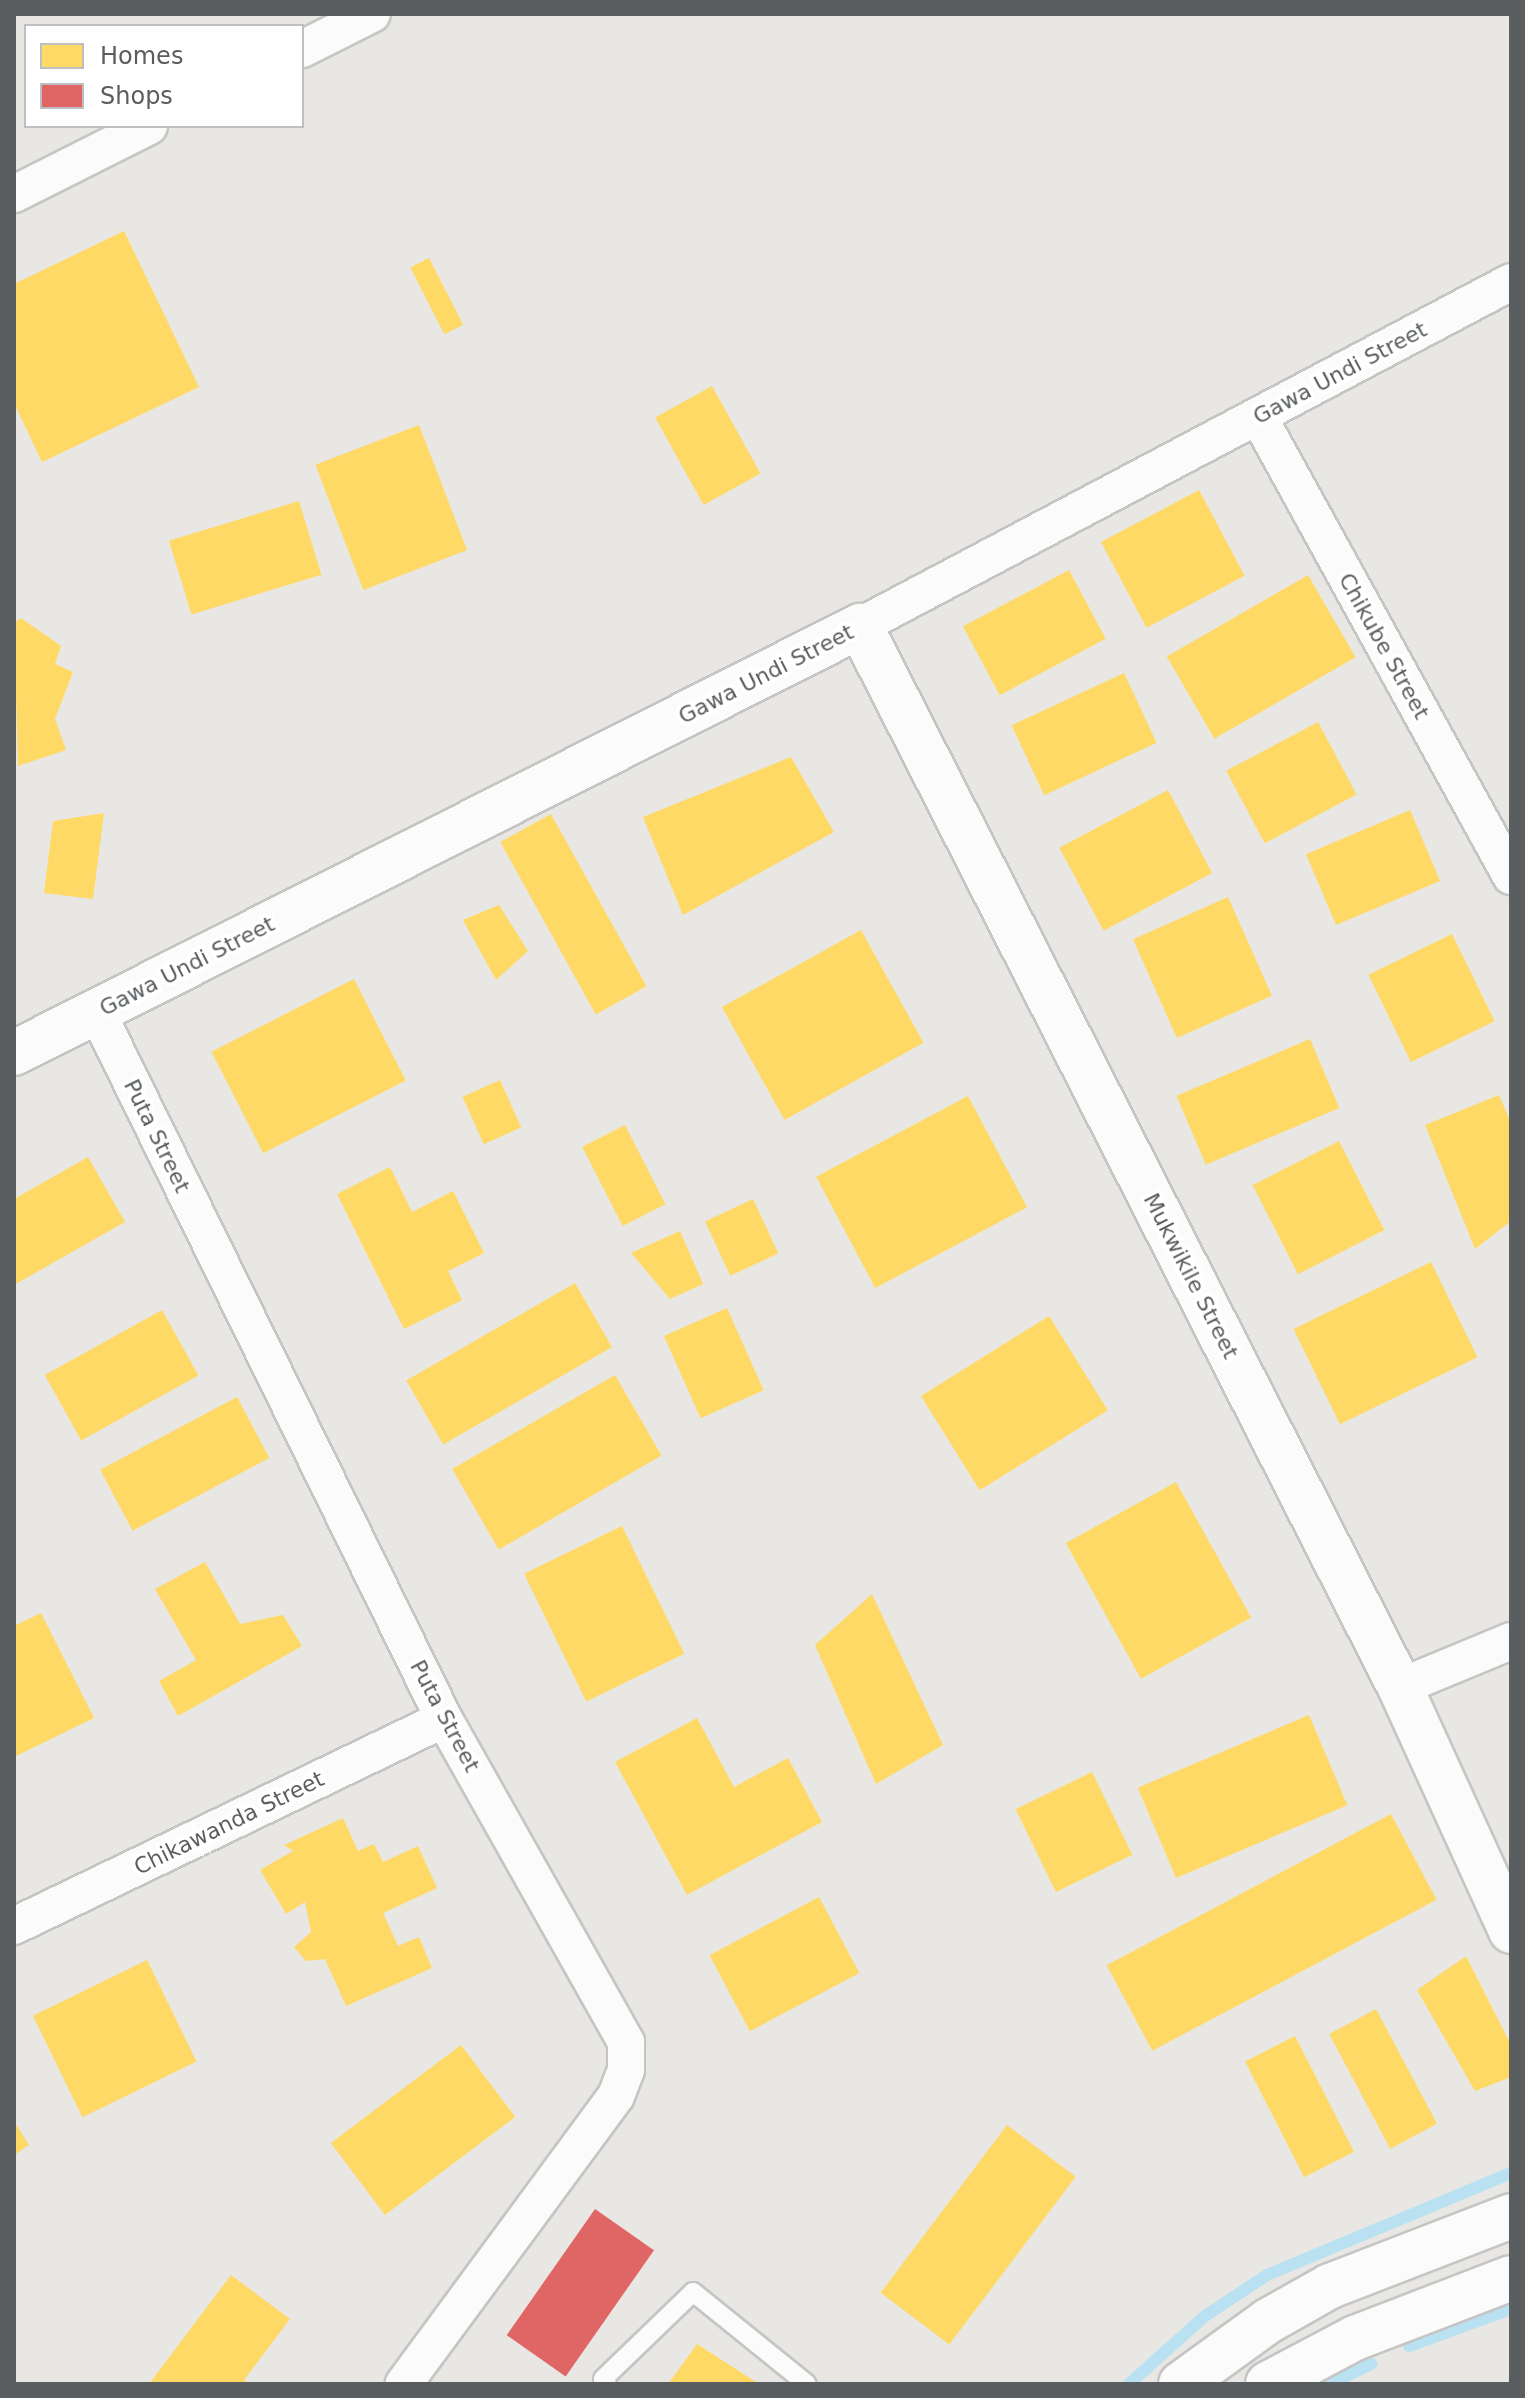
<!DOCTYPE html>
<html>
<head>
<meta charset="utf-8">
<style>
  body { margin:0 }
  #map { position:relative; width:1525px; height:2398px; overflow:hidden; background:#e9e7e3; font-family:"DejaVu Sans",sans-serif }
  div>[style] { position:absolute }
  .homes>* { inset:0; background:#ffd966; transform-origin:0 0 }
  .shops>* { inset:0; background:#e06666; transform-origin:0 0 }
  .stream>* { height:12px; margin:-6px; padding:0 6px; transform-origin:6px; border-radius:6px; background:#bae1f1 }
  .roads { filter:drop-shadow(2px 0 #c5c5c4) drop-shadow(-2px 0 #c5c5c4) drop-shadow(0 2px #c5c5c4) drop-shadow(0 -2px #c5c5c4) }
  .lane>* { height:18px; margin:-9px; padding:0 9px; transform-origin:9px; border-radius:9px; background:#fcfbfb }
  .street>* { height:36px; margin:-18px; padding:0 18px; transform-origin:18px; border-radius:18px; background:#fcfbfb }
  .secondary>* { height:44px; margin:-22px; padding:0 22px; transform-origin:22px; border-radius:22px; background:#fcfbfb }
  span { translate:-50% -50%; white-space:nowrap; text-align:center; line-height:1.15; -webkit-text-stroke:8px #fff; paint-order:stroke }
  .street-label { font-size:22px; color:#5a5e61 }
  .frame { position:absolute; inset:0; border:16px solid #5a5e61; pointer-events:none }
  .legend { position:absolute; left:24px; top:24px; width:280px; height:104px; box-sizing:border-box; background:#fff; border:2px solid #bdbfc0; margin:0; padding:10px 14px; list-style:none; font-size:24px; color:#5a5e61 }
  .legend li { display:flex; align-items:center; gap:16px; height:40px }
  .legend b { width:40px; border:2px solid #bdbfc0 }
</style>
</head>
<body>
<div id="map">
  <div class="homes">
    <i style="clip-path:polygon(124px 231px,199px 387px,42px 462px,14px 403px,14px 284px)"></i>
    <i style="left:429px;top:258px;width:75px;height:21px;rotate:63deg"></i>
    <i style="left:712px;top:386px;width:100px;height:65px;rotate:61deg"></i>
    <i style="left:419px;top:425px;width:134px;height:111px;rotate:69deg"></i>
    <i style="left:1199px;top:490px;width:97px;height:111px;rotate:62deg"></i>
    <i style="left:299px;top:501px;width:77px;height:136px;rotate:73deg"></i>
    <i style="left:1069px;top:570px;width:78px;height:120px;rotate:62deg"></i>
    <i style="left:1308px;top:575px;width:95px;height:163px;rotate:60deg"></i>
    <i style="clip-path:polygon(21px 618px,61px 646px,55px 664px,73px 672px,55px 719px,66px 750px,18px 766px,14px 623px)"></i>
    <i style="left:1124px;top:673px;width:77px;height:124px;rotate:65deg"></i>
    <i style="left:1318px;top:722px;width:82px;height:104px;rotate:62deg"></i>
    <i style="clip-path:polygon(791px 757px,834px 832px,683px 915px,643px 817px)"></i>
    <i style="left:1168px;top:790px;width:94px;height:123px;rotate:62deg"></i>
    <i style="left:1410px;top:810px;width:77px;height:113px;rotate:67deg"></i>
    <i style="clip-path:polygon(104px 813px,93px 899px,44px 893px,53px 821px)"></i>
    <i style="left:551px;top:814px;width:197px;height:58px;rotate:61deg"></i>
    <i style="left:1228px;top:897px;width:108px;height:104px;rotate:66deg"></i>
    <i style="clip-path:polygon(499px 905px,528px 951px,496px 980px,463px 920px)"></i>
    <i style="left:861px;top:930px;width:129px;height:159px;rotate:61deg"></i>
    <i style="left:1452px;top:934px;width:97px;height:93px;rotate:64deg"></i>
    <i style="left:354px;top:979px;width:114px;height:160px;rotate:63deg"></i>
    <i style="left:1310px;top:1039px;width:75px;height:145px;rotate:67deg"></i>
    <i style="left:500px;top:1080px;width:52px;height:41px;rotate:66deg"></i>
    <i style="clip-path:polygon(1499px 1095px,1511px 1123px,1511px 1221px,1475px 1249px,1425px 1125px)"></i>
    <i style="left:968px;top:1096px;width:126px;height:172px;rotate:62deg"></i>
    <i style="left:625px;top:1125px;width:89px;height:48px;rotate:63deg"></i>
    <i style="left:1339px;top:1141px;width:100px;height:97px;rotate:63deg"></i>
    <i style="clip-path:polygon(88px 1157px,125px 1222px,14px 1285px,14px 1199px)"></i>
    <i style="clip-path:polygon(390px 1167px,412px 1212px,453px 1191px,484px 1253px,448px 1271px,462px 1300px,404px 1329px,337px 1194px)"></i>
    <i style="left:753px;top:1199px;width:60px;height:53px;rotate:65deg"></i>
    <i style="clip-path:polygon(680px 1231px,703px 1284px,670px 1299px,631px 1253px)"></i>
    <i style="left:1431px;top:1262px;width:106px;height:153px;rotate:64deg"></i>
    <i style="left:575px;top:1283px;width:74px;height:195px;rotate:60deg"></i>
    <i style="left:727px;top:1308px;width:90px;height:69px;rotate:66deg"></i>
    <i style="left:162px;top:1310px;width:75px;height:134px;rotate:61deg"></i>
    <i style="left:1049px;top:1316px;width:111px;height:151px;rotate:58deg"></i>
    <i style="left:615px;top:1375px;width:93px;height:188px;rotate:60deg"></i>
    <i style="left:237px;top:1397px;width:69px;height:155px;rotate:62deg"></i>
    <i style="left:1176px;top:1482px;width:155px;height:126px;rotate:61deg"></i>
    <i style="left:622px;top:1526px;width:142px;height:109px;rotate:64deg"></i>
    <i style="clip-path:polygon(205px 1562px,240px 1624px,283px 1615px,302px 1646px,178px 1716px,159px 1681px,196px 1660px,155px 1589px)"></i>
    <i style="clip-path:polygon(872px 1594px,943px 1745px,876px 1784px,815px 1645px)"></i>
    <i style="clip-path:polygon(41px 1613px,94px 1718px,14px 1757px,14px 1626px)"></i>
    <i style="left:1309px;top:1715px;width:98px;height:186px;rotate:67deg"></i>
    <i style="clip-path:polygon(697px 1718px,734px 1787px,788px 1758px,822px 1822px,687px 1895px,615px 1762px)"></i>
    <i style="left:1092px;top:1772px;width:92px;height:85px;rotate:64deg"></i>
    <i style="left:1391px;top:1814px;width:97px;height:322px;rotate:62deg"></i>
    <i style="clip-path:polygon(343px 1818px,358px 1851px,374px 1844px,383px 1862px,418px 1846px,437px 1888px,383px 1913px,398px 1946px,419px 1937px,432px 1968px,346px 2006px,325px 1959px,306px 1961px,294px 1947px,311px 1932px,305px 1902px,286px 1914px,260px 1870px,293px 1851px,284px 1845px)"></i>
    <i style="left:819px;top:1897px;width:86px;height:124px;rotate:62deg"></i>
    <i style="clip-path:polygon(1466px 1956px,1511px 2045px,1511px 2077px,1475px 2091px,1417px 1990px)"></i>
    <i style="left:147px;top:1960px;width:113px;height:127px;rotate:64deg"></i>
    <i style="left:1376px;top:2009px;width:130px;height:53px;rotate:62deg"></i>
    <i style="left:1295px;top:2036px;width:130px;height:56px;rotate:63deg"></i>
    <i style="left:461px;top:2045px;width:90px;height:163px;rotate:53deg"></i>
    <i style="clip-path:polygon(14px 2121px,29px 2145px,14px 2155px)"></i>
    <i style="left:1007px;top:2125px;width:86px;height:210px;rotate:37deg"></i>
    <i style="clip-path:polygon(231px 2275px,290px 2319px,244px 2380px,250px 2384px,149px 2384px)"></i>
    <i style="clip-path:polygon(697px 2344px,759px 2384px,668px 2384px)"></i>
  </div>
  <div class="shops">
    <i style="left:595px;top:2209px;width:72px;height:154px;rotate:35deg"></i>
  </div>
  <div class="stream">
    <i style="left:1409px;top:2346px;width:109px;rotate:-19.9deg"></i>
    <i style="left:1129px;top:2384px;width:102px;rotate:-41.8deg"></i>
    <i style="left:1205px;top:2316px;width:74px;rotate:-33.5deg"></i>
    <i style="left:1267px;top:2275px;width:264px;rotate:-22.7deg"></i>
    <i style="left:1331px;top:2384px;width:45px;rotate:-26.6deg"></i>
  </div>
  <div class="roads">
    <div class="lane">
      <i style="left:607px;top:2384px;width:6px;rotate:-129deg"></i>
      <i style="left:603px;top:2379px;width:125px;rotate:-44deg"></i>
      <i style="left:693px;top:2292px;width:146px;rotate:38.9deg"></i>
    </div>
    <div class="street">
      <i style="left:302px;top:49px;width:78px;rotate:-26.6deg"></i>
      <i style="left:14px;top:194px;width:151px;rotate:-26.7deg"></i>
      <i style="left:1258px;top:416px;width:525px;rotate:61.19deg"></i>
      <i style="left:860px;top:626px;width:736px;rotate:-27.85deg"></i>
      <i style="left:97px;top:1012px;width:788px;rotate:63.86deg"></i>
      <i style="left:444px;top:1719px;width:371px;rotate:60.6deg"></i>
      <i style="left:626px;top:2042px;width:28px;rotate:90deg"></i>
      <i style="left:626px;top:2070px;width:28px;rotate:111deg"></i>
      <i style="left:616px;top:2096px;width:358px;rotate:126.4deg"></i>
      <i style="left:1400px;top:1687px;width:120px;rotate:-22.5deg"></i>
      <i style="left:14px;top:1926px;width:477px;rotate:-25.7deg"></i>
    </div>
    <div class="secondary">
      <i style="left:14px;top:1053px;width:948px;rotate:-26.78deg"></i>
      <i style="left:860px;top:626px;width:1191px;rotate:63.03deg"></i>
      <i style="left:1400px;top:1687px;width:268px;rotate:65.5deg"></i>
      <i style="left:1181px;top:2384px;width:107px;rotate:-35.9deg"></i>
      <i style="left:1268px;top:2321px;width:71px;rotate:-29.4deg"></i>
      <i style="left:1330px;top:2286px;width:194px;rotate:-21.1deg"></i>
      <i style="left:1268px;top:2384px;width:98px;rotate:-27.9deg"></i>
      <i style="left:1355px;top:2338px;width:167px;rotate:-21deg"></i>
    </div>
  </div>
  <div class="street-label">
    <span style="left:1340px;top:373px;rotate:-28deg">Gawa Undi Street</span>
    <span style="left:1384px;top:646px;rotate:61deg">Chikube Street</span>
    <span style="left:766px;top:674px;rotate:-27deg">Gawa Undi Street</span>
    <span style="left:187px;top:966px;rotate:-27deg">Gawa Undi Street</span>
    <span style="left:157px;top:1136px;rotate:64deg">Puta Street</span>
    <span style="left:1191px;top:1276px;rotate:63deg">Mukwikile Street</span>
    <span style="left:445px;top:1716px;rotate:62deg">Puta Street</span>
    <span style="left:229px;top:1823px;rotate:-26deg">Chikawanda Street</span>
  </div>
  <div class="frame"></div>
  <ul class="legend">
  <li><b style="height:22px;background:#ffd966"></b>Homes</li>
  <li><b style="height:22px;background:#e06666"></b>Shops</li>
  </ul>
</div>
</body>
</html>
